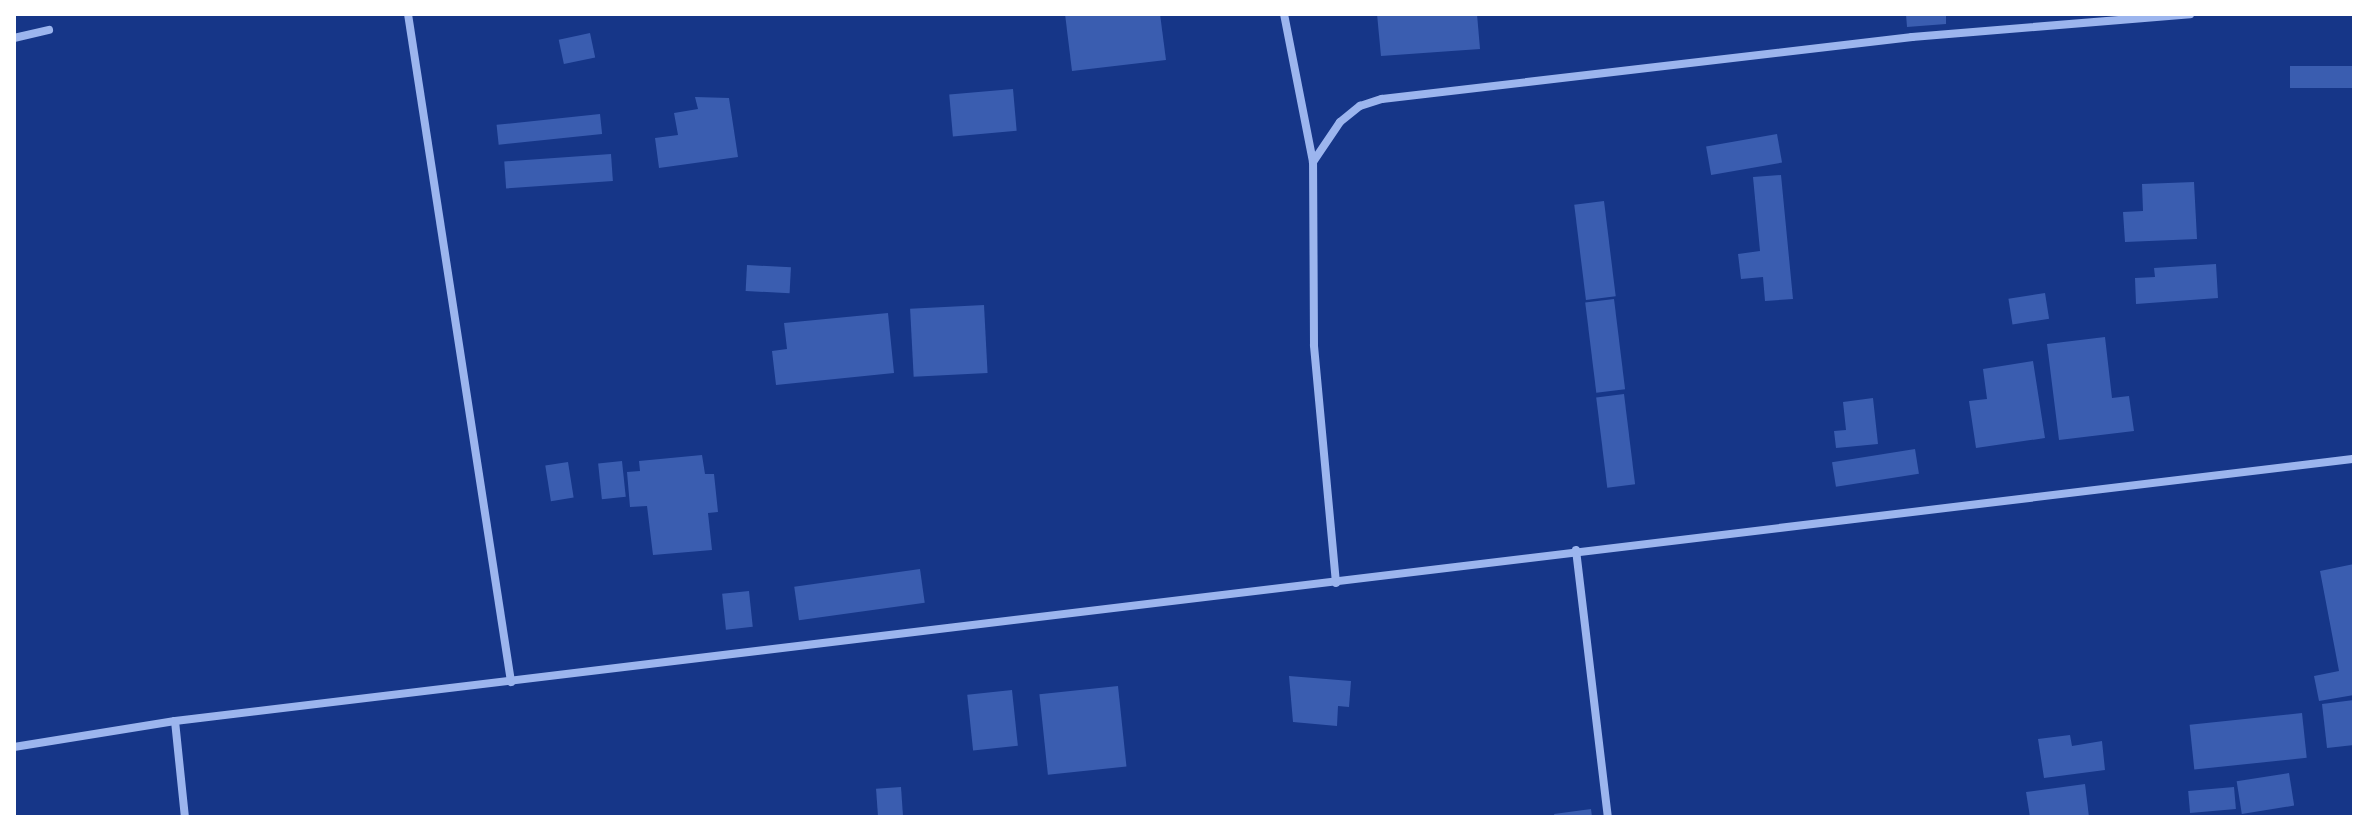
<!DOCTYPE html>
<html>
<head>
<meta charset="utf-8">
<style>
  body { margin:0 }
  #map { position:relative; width:2368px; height:831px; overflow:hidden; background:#163688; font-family:Raleway,sans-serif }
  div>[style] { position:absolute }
  .building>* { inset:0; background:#3a5db0; transform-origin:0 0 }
  .street>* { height:8px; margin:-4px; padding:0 4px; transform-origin:4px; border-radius:4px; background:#9cb5ee }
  span { translate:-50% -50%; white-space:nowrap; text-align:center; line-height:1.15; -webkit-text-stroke:6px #163688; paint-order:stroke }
  .frame { position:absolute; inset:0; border:16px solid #fff; pointer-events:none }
</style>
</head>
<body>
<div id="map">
  <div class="building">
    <i style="clip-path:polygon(1065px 14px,1160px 14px,1166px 60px,1072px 71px)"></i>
    <i style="clip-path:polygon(1377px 14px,1477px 14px,1480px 49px,1381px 56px)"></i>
    <i style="clip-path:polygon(1906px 14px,1946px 14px,1946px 24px,1907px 27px)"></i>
    <i style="left:590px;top:33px;width:25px;height:32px;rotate:78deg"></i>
    <i style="left:2354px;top:66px;width:22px;height:64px;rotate:90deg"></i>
    <i style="left:1013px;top:89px;width:42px;height:64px;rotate:85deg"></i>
    <i style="clip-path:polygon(695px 97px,729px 98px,738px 157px,659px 168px,655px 138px,678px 135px,674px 113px,698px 109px)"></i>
    <i style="left:600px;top:114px;width:20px;height:104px;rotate:84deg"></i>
    <i style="left:1777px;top:134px;width:29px;height:72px;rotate:80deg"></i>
    <i style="left:611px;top:154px;width:27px;height:107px;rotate:86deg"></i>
    <i style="clip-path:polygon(1781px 175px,1793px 299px,1765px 301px,1763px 277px,1741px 279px,1738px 254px,1760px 251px,1753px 177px)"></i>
    <i style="clip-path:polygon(2194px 182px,2197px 239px,2125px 242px,2123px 212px,2143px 211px,2142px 184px)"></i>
    <i style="left:1604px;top:201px;width:96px;height:30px;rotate:83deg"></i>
    <i style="clip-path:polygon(2216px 264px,2218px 298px,2136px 304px,2135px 278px,2155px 277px,2154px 268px)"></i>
    <i style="left:747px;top:265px;width:44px;height:26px;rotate:3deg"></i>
    <i style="left:2045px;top:293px;width:26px;height:37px;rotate:81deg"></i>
    <i style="left:1614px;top:299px;width:91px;height:29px;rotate:83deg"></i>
    <i style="left:984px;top:305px;width:68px;height:74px;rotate:87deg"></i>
    <i style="clip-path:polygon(888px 313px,894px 373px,776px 385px,772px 351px,787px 349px,784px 323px)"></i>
    <i style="clip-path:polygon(2105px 337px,2112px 398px,2129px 396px,2134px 431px,2059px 440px,2047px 344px)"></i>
    <i style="clip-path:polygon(2033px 361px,2045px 438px,1976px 448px,1969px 401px,1987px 399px,1983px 369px)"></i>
    <i style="left:1624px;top:394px;width:91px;height:28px;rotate:83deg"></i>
    <i style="clip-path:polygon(1873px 398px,1878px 444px,1836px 448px,1834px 431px,1846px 430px,1843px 402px)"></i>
    <i style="left:1915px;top:449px;width:25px;height:84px;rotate:81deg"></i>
    <i style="clip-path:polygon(702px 455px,705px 474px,714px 474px,718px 512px,708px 513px,712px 550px,653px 555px,647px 506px,630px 507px,627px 472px,640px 471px,639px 461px)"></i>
    <i style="left:622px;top:461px;width:36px;height:24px;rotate:84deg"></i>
    <i style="left:568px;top:462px;width:36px;height:23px;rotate:81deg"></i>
    <i style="clip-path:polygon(2354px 564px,2354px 695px,2319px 701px,2314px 676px,2339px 671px,2320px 571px)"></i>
    <i style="left:920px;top:569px;width:34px;height:127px;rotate:82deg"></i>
    <i style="left:749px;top:591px;width:36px;height:27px;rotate:84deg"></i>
    <i style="clip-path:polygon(1289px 676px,1351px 681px,1349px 707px,1338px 706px,1337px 726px,1293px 722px)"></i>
    <i style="left:1118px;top:686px;width:81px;height:79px;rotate:84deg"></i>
    <i style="left:1012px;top:690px;width:56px;height:45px;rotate:84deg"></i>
    <i style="clip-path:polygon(2354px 700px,2354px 745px,2327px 748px,2322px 704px)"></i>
    <i style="left:2302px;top:713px;width:45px;height:113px;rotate:84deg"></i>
    <i style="clip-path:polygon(2070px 735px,2072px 746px,2102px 741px,2105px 770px,2044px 778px,2038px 739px)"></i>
    <i style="left:2289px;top:773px;width:33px;height:53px;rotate:81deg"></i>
    <i style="clip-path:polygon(2085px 784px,2089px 817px,2030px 817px,2026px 792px)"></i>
    <i style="left:901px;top:787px;width:30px;height:25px;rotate:86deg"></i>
    <i style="left:2234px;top:787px;width:22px;height:46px;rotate:85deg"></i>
    <i style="clip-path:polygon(1591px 809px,1592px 817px,1555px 817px,1554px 814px)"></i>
  </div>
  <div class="street">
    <i style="left:408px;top:14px;width:676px;rotate:81.23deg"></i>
    <i style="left:1284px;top:14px;width:151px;rotate:78.9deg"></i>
    <i style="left:14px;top:38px;width:36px;rotate:-13deg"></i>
    <i style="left:1576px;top:550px;width:269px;rotate:83.2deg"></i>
    <i style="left:1336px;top:583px;width:239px;rotate:-95.3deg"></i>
    <i style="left:1314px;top:345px;width:183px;rotate:-90.3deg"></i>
    <i style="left:1313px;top:162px;width:48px;rotate:-56deg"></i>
    <i style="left:1340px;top:122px;width:26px;rotate:-39deg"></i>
    <i style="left:1360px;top:106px;width:23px;rotate:-18deg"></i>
    <i style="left:1382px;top:99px;width:534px;rotate:-6.67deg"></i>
    <i style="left:1912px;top:37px;width:279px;rotate:-4.7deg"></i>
    <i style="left:175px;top:721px;width:97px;rotate:84.1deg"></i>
    <i style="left:14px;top:747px;width:163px;rotate:-9.2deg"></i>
    <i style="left:175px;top:721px;width:2195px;rotate:-6.86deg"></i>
  </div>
  <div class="frame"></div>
</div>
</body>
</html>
